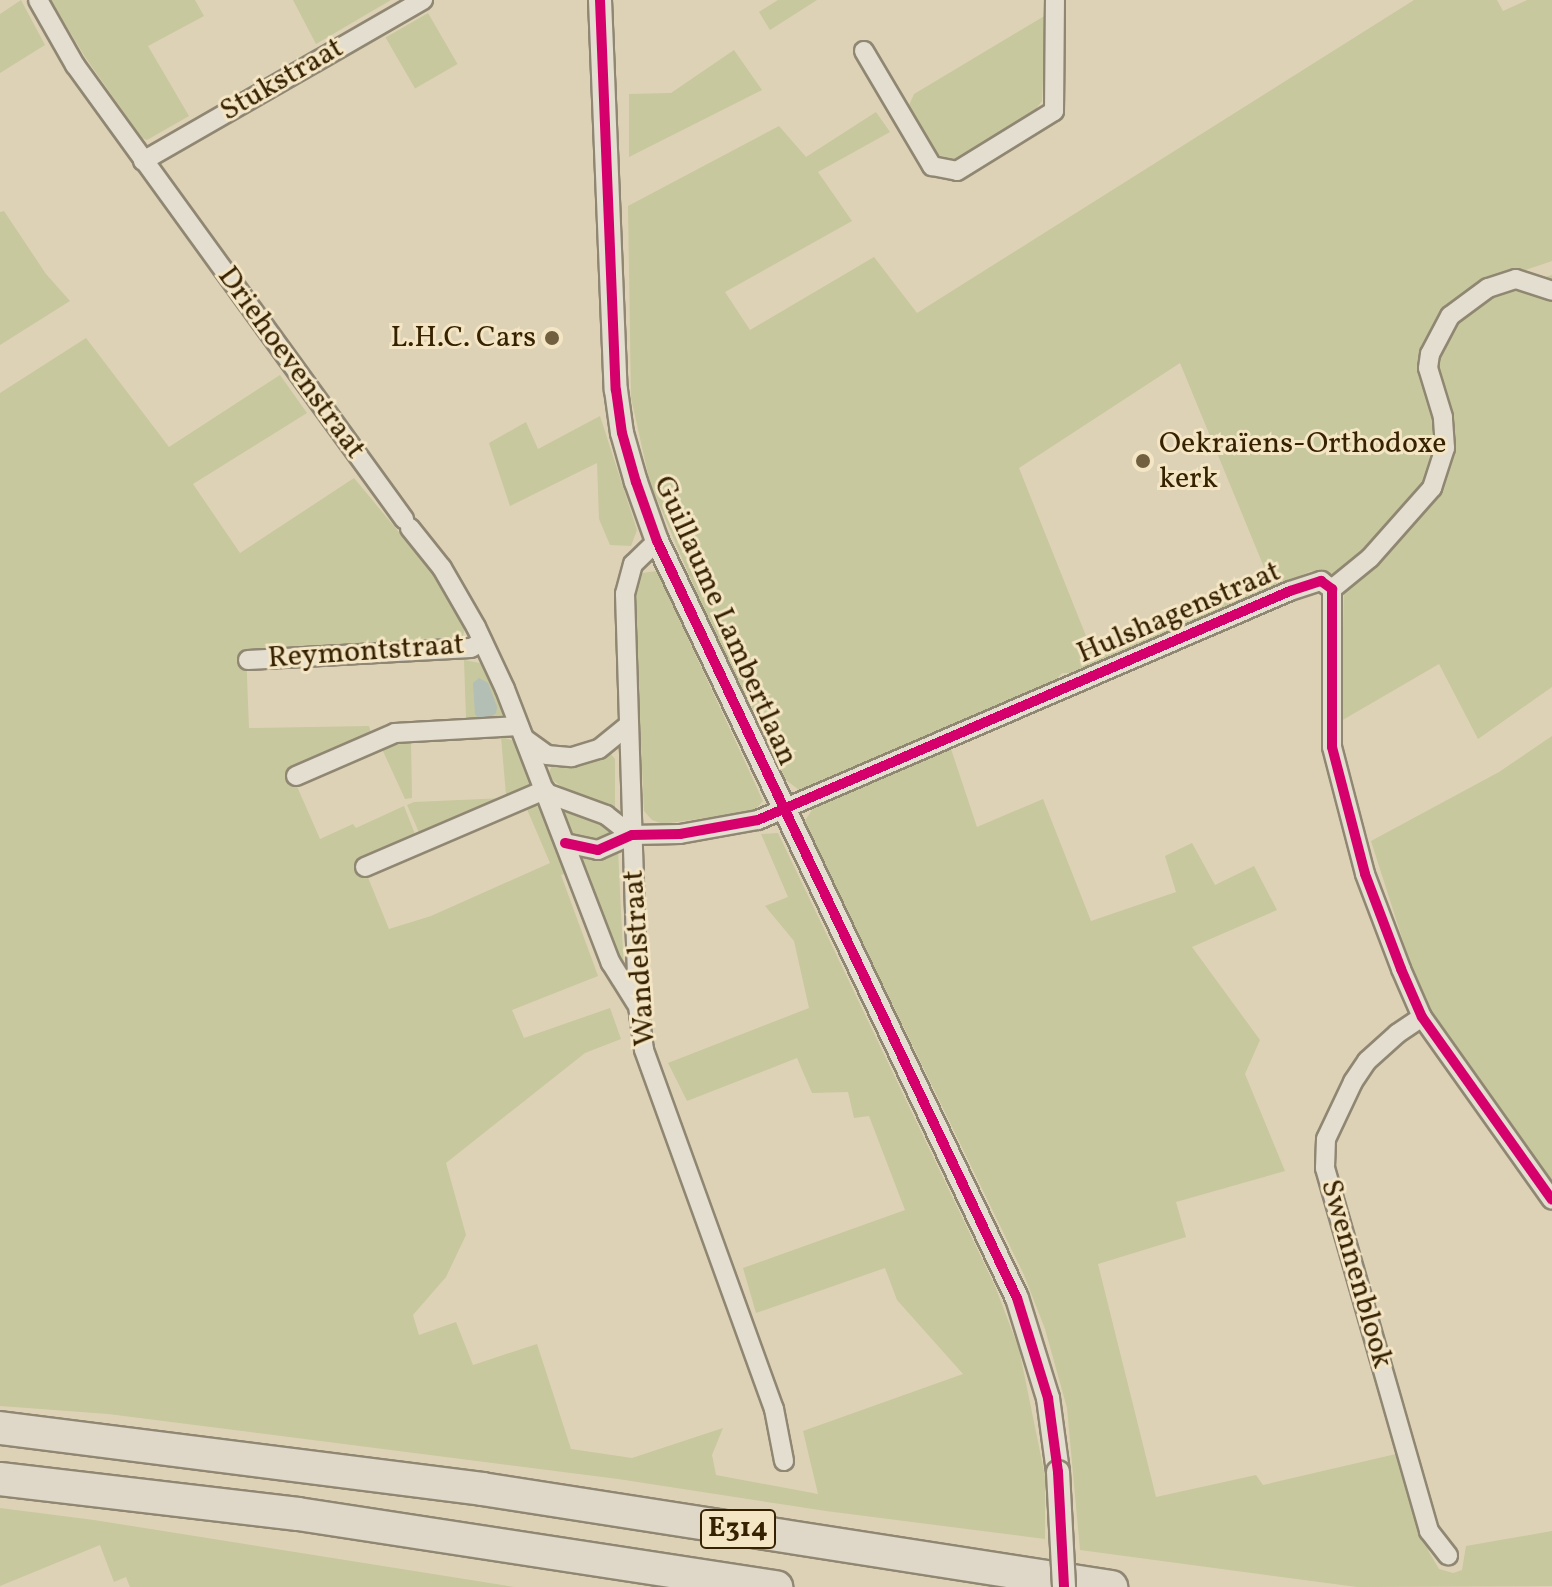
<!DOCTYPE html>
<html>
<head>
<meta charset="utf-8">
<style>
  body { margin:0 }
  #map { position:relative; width:1552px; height:1587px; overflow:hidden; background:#ded2b6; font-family:Vollkorn,serif }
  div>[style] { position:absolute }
  .green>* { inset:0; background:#c7c89d; transform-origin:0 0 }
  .water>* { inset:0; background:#b3beb5 }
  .roads { filter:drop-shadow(2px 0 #908773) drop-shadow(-2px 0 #908773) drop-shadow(0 2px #908773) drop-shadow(0 -2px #908773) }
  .minor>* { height:18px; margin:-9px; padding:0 9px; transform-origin:9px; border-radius:9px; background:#e4ded0 }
  .tertiary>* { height:22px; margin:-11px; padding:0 11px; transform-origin:11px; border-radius:11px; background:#e4ded0 }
  .motorway>* { height:32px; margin:-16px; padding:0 16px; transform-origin:16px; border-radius:16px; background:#dfd8c9 }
  .bridges { filter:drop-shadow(2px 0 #908773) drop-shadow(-2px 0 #908773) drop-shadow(0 2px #908773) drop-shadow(0 -2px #908773) }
  .tertiary-bridge>* { height:22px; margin:-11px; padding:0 11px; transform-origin:11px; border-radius:11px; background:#e4ded0 }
  .cycleway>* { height:10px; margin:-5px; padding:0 5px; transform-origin:5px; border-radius:5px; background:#d6006c }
  .dots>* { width:22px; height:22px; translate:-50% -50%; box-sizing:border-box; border:4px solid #f4e6c5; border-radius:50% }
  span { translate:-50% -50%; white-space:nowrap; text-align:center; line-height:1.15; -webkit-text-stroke:6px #f4e6c5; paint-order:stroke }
  .shield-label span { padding:2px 6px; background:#f4e6c5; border:2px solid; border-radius:6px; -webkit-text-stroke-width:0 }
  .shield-label { font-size:28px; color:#362101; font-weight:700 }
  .street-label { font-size:30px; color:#362101 }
  .poi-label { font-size:30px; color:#362101 }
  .right { translate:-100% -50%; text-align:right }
  .left { translate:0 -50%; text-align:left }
</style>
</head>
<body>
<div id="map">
  <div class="green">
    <i style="clip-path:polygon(21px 0,45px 45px,0 73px,0 14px)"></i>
    <i style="clip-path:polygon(51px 0,195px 0,204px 16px,148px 46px,189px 116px,147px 140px,142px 138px,85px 57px)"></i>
    <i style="clip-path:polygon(293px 0,391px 0,316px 44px)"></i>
    <i style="clip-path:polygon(778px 0,817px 0,770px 30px,759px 12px)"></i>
    <i style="clip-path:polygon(evenodd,1414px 0,1497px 0,1503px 11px,1527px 0,1552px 0,1552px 261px,1473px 288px,1450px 307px,1426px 344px,1438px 444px,1426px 481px,1380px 534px,1334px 578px,1311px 571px,1077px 673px,1062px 673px,1052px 684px,813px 787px,799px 790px,786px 780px,701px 603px,650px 483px,631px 398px,628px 206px,779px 126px,806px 157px,876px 112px,890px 132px,818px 172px,852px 221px,725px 292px,750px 330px,874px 257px,917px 313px,1414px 0,1180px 363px,1266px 572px,1090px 646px,1019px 468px,1180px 363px)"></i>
    <i style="left:428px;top:13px;width:59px;height:49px;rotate:60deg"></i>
    <i style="clip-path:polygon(1046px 15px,1042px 101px,1033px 113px,964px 159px,945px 159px,931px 150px,907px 110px,914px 94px)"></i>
    <i style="clip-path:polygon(734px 50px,762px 90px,629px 157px,629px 94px,671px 93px)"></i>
    <i style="clip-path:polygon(4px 211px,46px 274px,70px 301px,0 345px,0 212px)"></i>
    <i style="clip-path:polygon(1552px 275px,1552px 687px,1478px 739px,1439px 664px,1341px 721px,1344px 585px,1441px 475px,1454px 440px,1436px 357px,1464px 311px,1492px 293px)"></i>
    <i style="clip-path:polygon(86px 338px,169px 447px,280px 375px,307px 413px,193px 484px,240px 553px,354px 478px,428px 567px,466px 626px,460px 644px,246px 651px,249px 728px,369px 726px,371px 733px,315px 756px,313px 763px,310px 758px,289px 768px,320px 839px,353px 824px,356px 828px,404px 806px,415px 834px,390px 845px,391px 850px,384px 853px,381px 848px,360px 858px,389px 929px,431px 916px,550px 863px,526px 807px,533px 804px,546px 811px,571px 872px,561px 875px,598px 976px,512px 1010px,524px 1038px,610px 1008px,621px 1039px,585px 1053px,446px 1163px,466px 1235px,446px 1277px,413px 1315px,419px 1335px,456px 1322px,473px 1365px,537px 1344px,571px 1449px,632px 1458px,723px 1428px,712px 1455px,716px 1475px,818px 1494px,803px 1431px,963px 1374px,897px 1300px,885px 1268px,756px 1313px,743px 1268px,905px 1210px,869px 1116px,854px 1118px,848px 1092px,812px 1093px,797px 1058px,687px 1101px,668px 1063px,809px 1008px,794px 941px,765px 906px,788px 897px,761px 834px,778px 833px,995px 1286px,1019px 1349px,1045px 1476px,1045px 1539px,826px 1511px,618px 1479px,108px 1414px,0 1406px,0 393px)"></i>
    <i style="clip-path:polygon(600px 416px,637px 530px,631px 546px,610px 545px,599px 519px,597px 463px,510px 506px,489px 443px,526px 422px,538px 449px)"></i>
    <i style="clip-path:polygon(657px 571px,763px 801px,754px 811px,663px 824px,652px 820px,644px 811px,634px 585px,642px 573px)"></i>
    <i style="clip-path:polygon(464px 660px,485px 664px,504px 704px,502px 717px,496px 722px,477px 724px,466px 718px)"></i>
    <i style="clip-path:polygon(1552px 736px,1552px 1182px,1457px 1054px,1420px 994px,1371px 841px,1499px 772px)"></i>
    <i style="clip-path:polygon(501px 737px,519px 742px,532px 773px,530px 787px,519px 794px,506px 795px)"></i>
    <i style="clip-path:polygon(411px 741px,412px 798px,405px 799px,382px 749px)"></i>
    <i style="clip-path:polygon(951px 749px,977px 827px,1043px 799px,1091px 921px,1176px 892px,1165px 856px,1192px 843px,1215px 885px,1254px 866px,1277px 910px,1192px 947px,1260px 1040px,1245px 1074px,1285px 1171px,1176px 1202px,1186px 1237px,1098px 1264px,1156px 1497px,1256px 1475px,1263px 1485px,1396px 1454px,1429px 1552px,1439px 1569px,1453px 1573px,1462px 1570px,1466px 1546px,1552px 1531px,1552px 1586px,1357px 1587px,1080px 1550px,1067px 1408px,1045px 1329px,1024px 1275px,804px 822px,814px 807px)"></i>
    <i style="clip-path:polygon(609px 752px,615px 759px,615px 808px,607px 809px,576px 797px,551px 779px,549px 772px,553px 764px)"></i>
    <i style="clip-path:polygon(505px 798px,421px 837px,407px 805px,414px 802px)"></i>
    <i style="clip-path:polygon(571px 809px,606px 819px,616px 832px,606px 843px,573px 836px,567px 831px,563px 815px)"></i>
    <i style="clip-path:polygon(618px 850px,624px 973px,576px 854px)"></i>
    <i style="clip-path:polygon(0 1508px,94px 1520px,515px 1587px,130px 1587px,126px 1577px,114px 1582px,100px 1545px,0 1586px)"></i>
  </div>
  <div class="water">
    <i style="clip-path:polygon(479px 678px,488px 683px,497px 707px,496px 713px,486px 721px,479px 720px,475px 714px,473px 683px)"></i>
  </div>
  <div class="roads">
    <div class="minor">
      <i style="left:38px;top:0;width:75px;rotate:60.4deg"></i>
      <i style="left:75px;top:65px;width:561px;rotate:54.07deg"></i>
      <i style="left:864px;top:51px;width:134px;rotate:59.4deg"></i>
      <i style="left:932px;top:166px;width:25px;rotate:11deg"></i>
      <i style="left:957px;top:171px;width:114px;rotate:-31.7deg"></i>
      <i style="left:1054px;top:111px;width:111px;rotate:-89.5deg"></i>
      <i style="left:143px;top:161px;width:323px;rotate:-29.9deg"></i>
      <i style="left:410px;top:528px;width:51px;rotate:51.3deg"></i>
      <i style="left:442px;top:568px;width:68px;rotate:60deg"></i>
      <i style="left:476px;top:627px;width:68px;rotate:64.9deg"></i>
      <i style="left:505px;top:689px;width:294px;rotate:68.9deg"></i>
      <i style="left:611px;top:963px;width:47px;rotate:58deg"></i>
      <i style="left:657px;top:541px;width:33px;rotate:136deg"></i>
      <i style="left:633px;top:564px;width:31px;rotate:105deg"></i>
      <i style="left:625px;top:594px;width:412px;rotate:88.2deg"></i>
      <i style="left:638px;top:1006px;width:44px;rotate:82.2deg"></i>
      <i style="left:644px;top:1050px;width:382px;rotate:70.1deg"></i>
      <i style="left:774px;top:1409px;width:53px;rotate:79.1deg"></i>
      <i style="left:1332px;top:589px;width:49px;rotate:-39.2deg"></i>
      <i style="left:1370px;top:558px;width:94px;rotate:-48.5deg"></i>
      <i style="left:1432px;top:488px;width:42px;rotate:-72deg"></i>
      <i style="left:1445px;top:448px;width:31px;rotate:-94deg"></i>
      <i style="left:1443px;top:417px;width:51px;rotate:-107deg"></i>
      <i style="left:1428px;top:368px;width:14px;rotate:-82deg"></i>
      <i style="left:1430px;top:354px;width:43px;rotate:-62.2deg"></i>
      <i style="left:1450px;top:316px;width:47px;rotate:-36.4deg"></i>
      <i style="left:1488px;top:288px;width:29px;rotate:-18deg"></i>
      <i style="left:1516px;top:279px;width:38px;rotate:18deg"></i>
      <i style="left:248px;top:660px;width:223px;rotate:-3.1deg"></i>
      <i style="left:471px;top:648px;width:13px;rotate:-29deg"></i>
      <i style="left:525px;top:739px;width:27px;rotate:36deg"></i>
      <i style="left:547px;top:755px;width:25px;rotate:5deg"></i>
      <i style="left:572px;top:757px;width:28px;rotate:-17deg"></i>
      <i style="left:599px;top:749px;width:36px;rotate:-39deg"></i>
      <i style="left:296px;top:776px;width:108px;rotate:-23.5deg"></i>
      <i style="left:395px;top:733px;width:124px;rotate:-3.2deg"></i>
      <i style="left:546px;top:793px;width:64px;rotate:20.1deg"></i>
      <i style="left:606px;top:815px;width:33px;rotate:38deg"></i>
      <i style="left:565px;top:843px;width:34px;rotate:12deg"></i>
      <i style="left:598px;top:850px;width:37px;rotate:-24deg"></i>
      <i style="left:632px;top:835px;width:48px;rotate:-1.2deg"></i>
      <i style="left:680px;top:834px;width:79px;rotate:-10.2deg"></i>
      <i style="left:758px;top:820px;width:579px;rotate:-23.29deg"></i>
      <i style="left:1290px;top:591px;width:33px;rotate:-18deg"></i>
      <i style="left:1321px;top:581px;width:14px;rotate:36deg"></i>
      <i style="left:1332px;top:589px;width:158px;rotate:90deg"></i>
      <i style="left:1332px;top:747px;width:131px;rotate:75.4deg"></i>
      <i style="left:1365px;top:874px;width:102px;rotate:69.2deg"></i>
      <i style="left:1401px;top:969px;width:52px;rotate:66.4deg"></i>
      <i style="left:1422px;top:1017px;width:224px;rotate:54.6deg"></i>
      <i style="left:365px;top:867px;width:196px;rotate:-23.2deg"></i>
      <i style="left:1422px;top:1017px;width:30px;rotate:146deg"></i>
      <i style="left:1397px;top:1034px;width:40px;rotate:138deg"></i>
      <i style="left:1367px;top:1061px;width:25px;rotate:124deg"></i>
      <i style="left:1353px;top:1082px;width:63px;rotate:115.3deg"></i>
      <i style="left:1326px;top:1139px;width:29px;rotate:92deg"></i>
      <i style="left:1325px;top:1168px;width:378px;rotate:74deg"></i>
      <i style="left:1429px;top:1531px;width:31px;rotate:52deg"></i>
    </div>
    <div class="tertiary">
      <i style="left:600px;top:0;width:390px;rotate:87.7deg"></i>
      <i style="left:616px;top:390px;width:43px;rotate:82.1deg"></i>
      <i style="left:622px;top:433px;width:51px;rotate:74.1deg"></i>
      <i style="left:636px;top:482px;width:63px;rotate:70.4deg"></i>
      <i style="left:657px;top:541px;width:838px;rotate:64.57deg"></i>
      <i style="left:1017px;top:1298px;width:105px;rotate:72.8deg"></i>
      <i style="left:1048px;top:1398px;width:75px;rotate:82.3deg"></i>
    </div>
    <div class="motorway">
      <i style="left:0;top:1428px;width:486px;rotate:7.2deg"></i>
      <i style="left:482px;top:1489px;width:637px;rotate:8.86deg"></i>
      <i style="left:0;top:1479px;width:300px;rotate:6.7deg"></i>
      <i style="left:298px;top:1514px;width:484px;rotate:8.7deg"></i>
    </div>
  </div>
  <div class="bridges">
    <div class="tertiary-bridge">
      <i style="left:1058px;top:1472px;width:115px;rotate:87deg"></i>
    </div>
  </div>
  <div class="cycleway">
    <i style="left:600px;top:0;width:390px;rotate:87.7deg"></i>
    <i style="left:616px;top:390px;width:43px;rotate:82.1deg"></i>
    <i style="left:622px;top:433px;width:51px;rotate:74.1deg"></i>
    <i style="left:636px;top:482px;width:63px;rotate:70.4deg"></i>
    <i style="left:657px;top:541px;width:838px;rotate:64.57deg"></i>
    <i style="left:1017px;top:1298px;width:105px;rotate:72.8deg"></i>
    <i style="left:1048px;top:1398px;width:75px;rotate:82.3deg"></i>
    <i style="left:1058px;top:1472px;width:115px;rotate:87deg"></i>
    <i style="left:565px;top:843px;width:34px;rotate:12deg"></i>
    <i style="left:598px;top:850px;width:37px;rotate:-24deg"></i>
    <i style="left:632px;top:835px;width:48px;rotate:-1.2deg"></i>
    <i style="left:680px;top:834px;width:79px;rotate:-10.2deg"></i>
    <i style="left:758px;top:820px;width:579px;rotate:-23.29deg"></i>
    <i style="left:1290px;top:591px;width:33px;rotate:-18deg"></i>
    <i style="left:1321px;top:581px;width:14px;rotate:36deg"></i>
    <i style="left:1332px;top:589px;width:158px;rotate:90deg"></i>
    <i style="left:1332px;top:747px;width:131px;rotate:75.4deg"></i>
    <i style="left:1365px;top:874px;width:102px;rotate:69.2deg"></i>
    <i style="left:1401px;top:969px;width:52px;rotate:66.4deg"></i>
    <i style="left:1422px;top:1017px;width:224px;rotate:54.6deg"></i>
  </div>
  <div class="dots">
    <i style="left:552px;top:338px;background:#715f40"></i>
    <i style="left:1143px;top:461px;background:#715f40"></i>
  </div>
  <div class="shield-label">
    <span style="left:738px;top:1529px">E314</span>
  </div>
  <div class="street-label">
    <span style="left:282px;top:80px;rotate:-30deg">Stukstraat</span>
    <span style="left:291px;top:363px;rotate:54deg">Driehoevenstraat</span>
    <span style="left:1179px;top:613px;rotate:-23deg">Hulshagenstraat</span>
    <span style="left:725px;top:621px;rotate:66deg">Guillaume Lambertlaan</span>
    <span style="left:366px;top:652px;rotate:-4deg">Reymontstraat</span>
    <span style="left:640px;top:958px;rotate:-94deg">Wandelstraat</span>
    <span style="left:1356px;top:1274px;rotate:74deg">Swennenblook</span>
  </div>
  <div class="poi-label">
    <span class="right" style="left:536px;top:338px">L.H.C. Cars</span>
    <span class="left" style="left:1159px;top:461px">Oekraïens-Orthodoxe<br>kerk</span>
  </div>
</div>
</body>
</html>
